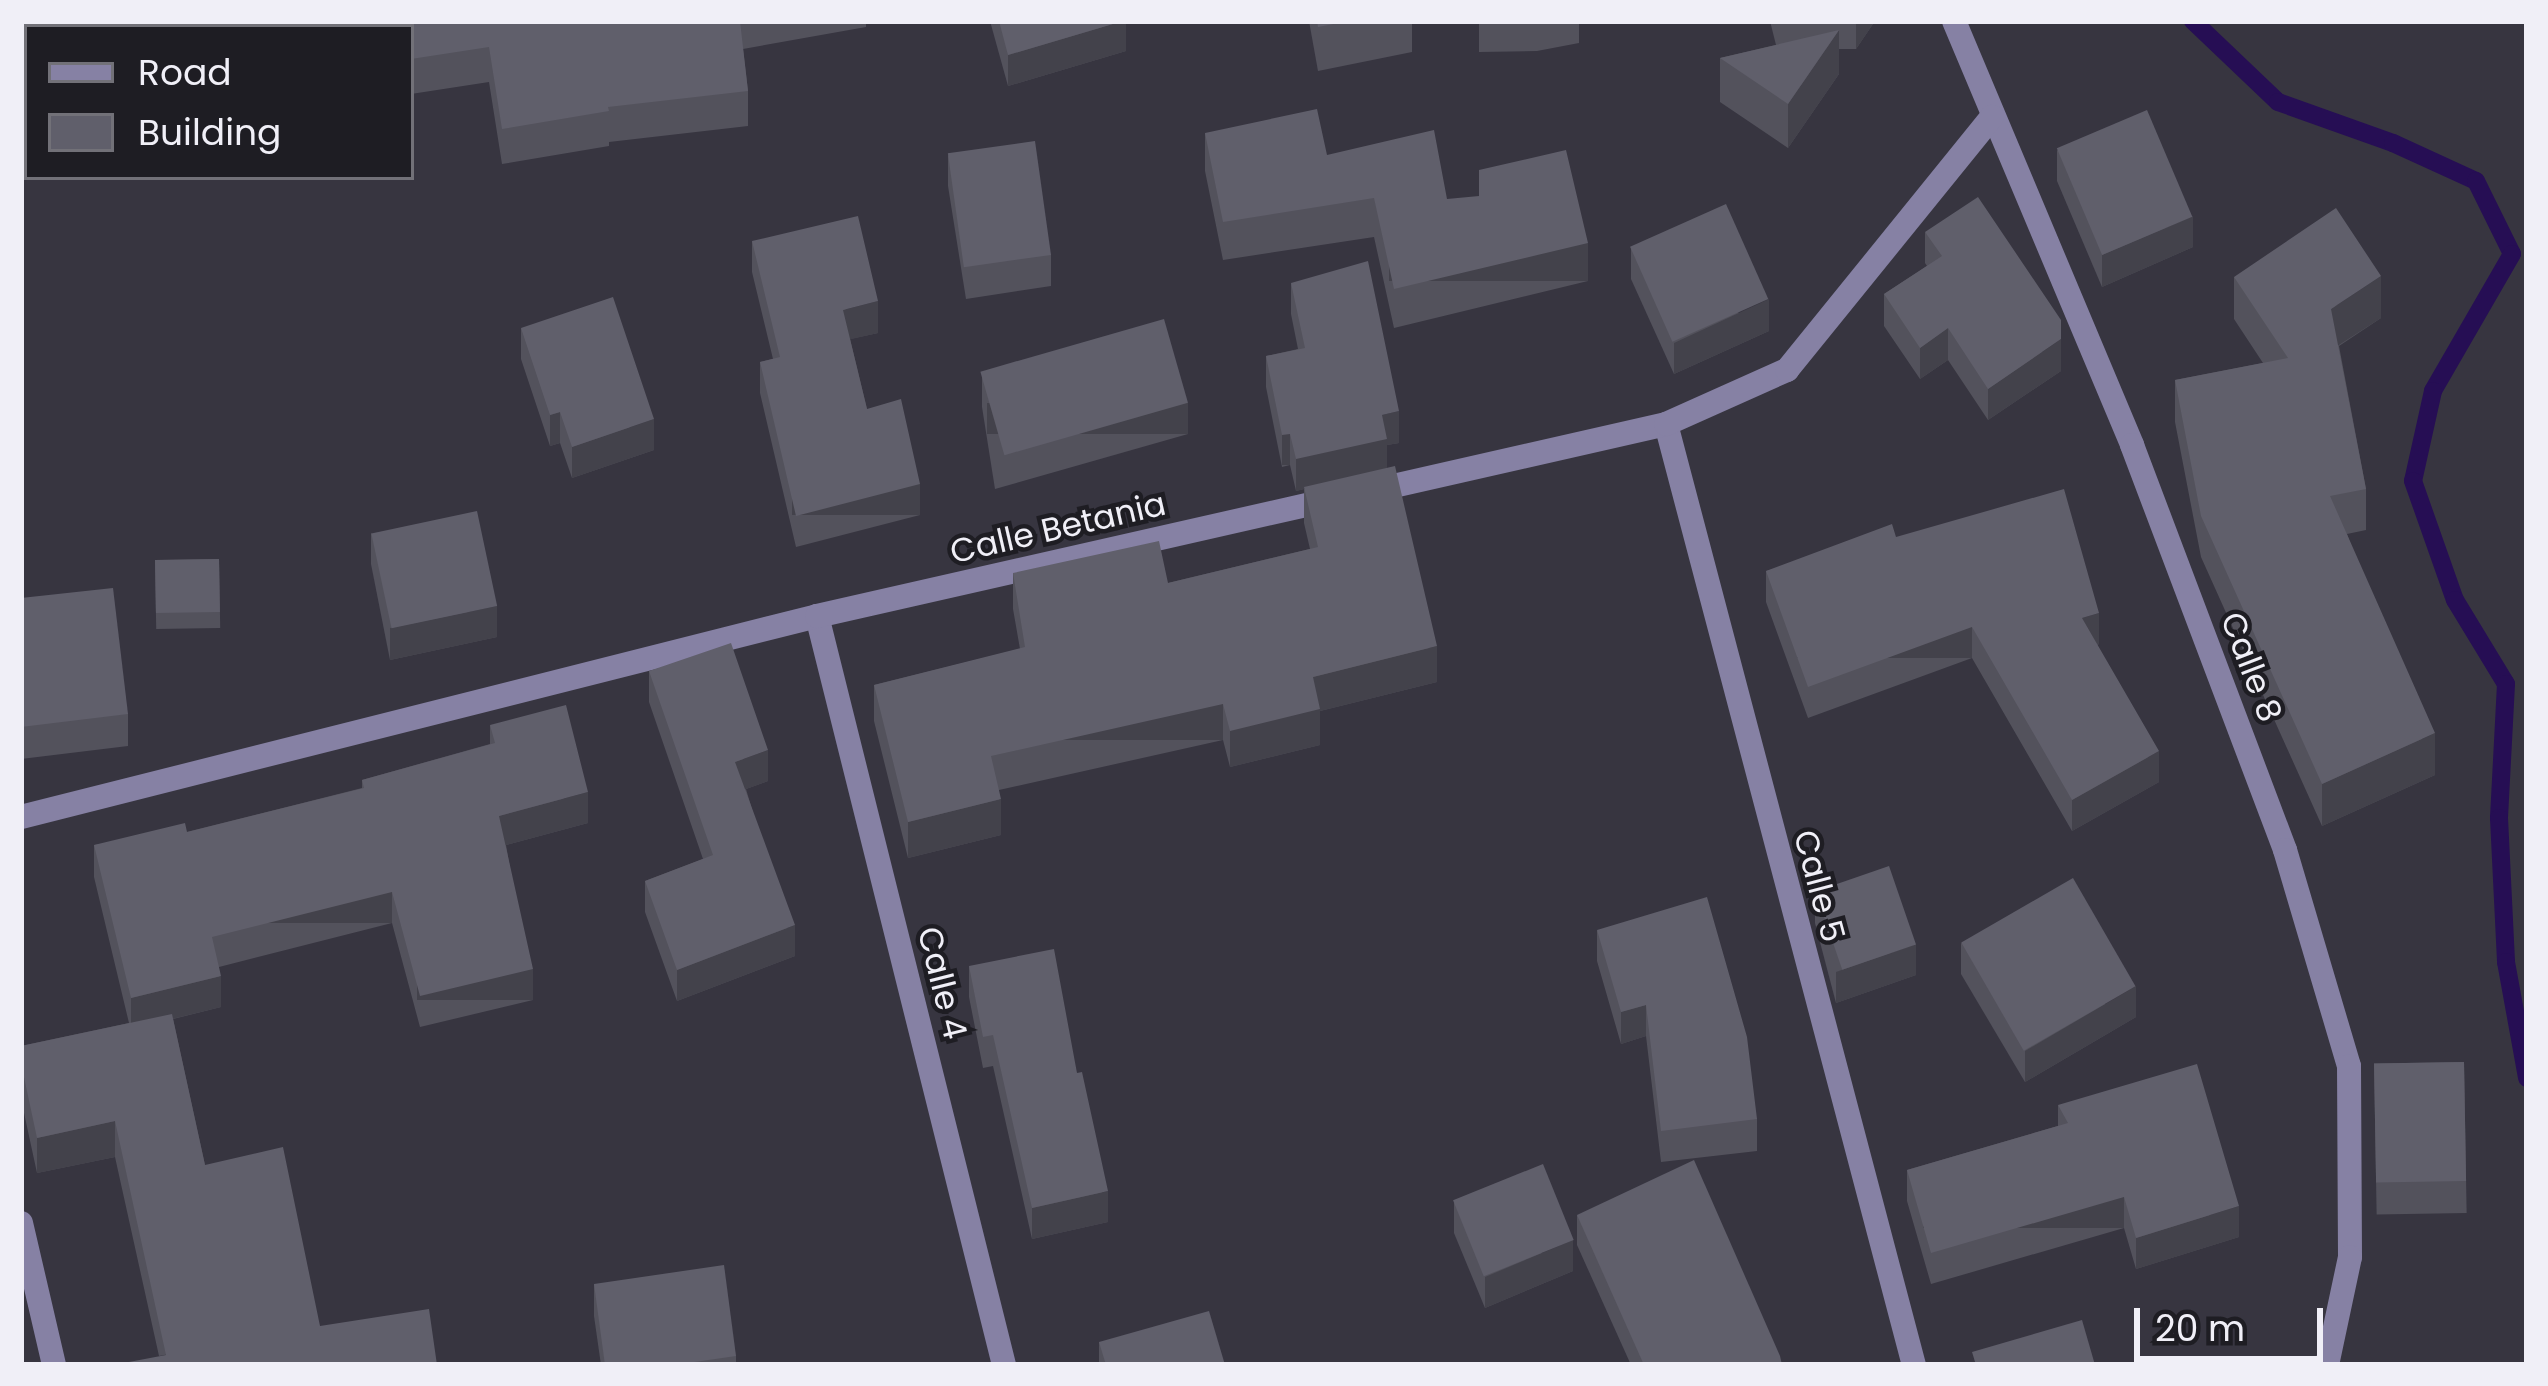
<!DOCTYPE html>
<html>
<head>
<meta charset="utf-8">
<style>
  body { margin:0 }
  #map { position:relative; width:2548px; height:1386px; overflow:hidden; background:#373540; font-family:Poppins,sans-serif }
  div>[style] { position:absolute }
  .stream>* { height:18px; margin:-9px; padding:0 9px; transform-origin:9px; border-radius:9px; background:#260e54 }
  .street>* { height:24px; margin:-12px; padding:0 12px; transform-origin:12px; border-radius:12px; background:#8681a4 }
  .wall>* { inset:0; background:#53525c; transform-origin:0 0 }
  .shaded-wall>* { inset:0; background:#43424b; transform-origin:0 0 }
  .building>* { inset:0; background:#605f6b; transform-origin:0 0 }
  span { translate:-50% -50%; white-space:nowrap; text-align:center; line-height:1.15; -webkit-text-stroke:9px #1e1d23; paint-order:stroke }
  .street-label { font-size:33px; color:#f0eff7 }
  .frame { position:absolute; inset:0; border:24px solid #f0eff7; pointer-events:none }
  .legend { position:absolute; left:24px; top:24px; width:390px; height:156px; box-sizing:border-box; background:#1e1d23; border:3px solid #727178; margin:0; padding:15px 21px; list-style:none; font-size:36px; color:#f0eff7 }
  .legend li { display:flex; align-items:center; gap:24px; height:60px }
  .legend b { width:60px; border:3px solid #727178 }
  .scale { position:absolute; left:2134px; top:1308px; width:189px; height:54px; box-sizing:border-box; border:6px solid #f0eff7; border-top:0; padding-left:15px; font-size:36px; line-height:42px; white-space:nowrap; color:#f0eff7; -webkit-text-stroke:9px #1e1d23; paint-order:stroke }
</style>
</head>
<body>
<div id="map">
  <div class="stream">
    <i style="left:2193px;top:21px;width:117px;rotate:43.6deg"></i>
    <i style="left:2278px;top:102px;width:122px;rotate:19.6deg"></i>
    <i style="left:2393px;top:143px;width:91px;rotate:24.6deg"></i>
    <i style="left:2476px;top:181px;width:81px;rotate:63.7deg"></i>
    <i style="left:2512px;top:254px;width:158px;rotate:120deg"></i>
    <i style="left:2433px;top:391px;width:92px;rotate:102.5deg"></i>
    <i style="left:2413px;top:481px;width:126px;rotate:70.6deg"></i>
    <i style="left:2455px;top:600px;width:98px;rotate:58.7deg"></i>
    <i style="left:2506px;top:684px;width:134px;rotate:93deg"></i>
    <i style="left:2499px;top:818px;width:144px;rotate:87.2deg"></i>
    <i style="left:2506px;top:962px;width:118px;rotate:79.7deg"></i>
  </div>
  <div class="street">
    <i style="left:1954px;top:21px;width:460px;rotate:67.2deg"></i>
    <i style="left:2132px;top:445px;width:433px;rotate:69.3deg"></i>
    <i style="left:2285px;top:850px;width:225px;rotate:73.5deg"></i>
    <i style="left:2349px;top:1066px;width:191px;rotate:89.7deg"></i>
    <i style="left:2350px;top:1257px;width:110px;rotate:102deg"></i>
    <i style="left:1666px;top:424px;width:973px;rotate:75.24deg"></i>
    <i style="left:1367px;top:492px;width:307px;rotate:-12.8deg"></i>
    <i style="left:1666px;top:424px;width:133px;rotate:-24.1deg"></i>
    <i style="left:1787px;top:370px;width:326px;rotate:-51deg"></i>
    <i style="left:817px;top:616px;width:772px;rotate:75.98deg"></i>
    <i style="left:21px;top:817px;width:821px;rotate:-14.17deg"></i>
    <i style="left:817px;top:616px;width:529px;rotate:-12.78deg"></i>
    <i style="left:21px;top:1223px;width:146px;rotate:76.9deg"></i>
  </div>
  <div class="wall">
    <i style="clip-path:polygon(220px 21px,866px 21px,866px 27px,743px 49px,748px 91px,748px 126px,609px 142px,609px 146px,502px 164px,489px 82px,411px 94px,411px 27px,221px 27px)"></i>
    <i style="clip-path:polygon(990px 21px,1126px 21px,1126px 51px,1008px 86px)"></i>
    <i style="clip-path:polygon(1309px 21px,1412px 21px,1412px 52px,1318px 71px)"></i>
    <i style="clip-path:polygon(1479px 21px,1690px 21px,1676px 24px,1579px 24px,1579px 43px,1537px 51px,1479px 52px)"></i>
    <i style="clip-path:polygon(1770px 21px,1875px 21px,1856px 49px,1839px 49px,1839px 74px,1788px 148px,1720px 102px,1720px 58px,1776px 45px)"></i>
    <i style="clip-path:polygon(1205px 133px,1327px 155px,1447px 199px,1588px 281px,1394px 328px,1374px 237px,1223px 260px,1205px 171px)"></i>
    <i style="clip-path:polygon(2057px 150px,2193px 247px,2102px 287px,2057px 181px)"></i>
    <i style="clip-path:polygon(948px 155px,1051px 255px,1051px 286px,966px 299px,948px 186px)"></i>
    <i style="clip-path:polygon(1925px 232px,2061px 371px,1988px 420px,1948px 360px,1920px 379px,1884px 326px,1884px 294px,1927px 266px,1925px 263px)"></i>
    <i style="clip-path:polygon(752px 241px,878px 333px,850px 339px,867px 409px,920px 515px,796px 547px,760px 393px,760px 362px,773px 359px,752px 272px)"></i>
    <i style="clip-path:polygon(1631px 248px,1769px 331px,1674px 374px,1631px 279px)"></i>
    <i style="clip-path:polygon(2234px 277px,2381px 318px,2339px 346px,2366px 489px,2366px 530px,2347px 534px,2435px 775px,2322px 826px,2201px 557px,2175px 422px,2175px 380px,2263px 363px,2234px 319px)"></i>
    <i style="clip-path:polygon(1291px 283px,1399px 443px,1387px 445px,1387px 468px,1437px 682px,1320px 711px,1320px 745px,1230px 767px,1223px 740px,999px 790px,1001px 835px,908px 858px,874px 721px,874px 685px,1020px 649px,1013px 609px,1013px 573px,1168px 583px,1310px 549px,1304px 523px,1304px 489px,1296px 491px,1290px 465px,1282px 467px,1266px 387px,1266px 356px,1298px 349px,1291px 314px)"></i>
    <i style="clip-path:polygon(521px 328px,654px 450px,572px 478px,560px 443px,550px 446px,521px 359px)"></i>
    <i style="clip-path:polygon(982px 376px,1188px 434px,995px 489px,982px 407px)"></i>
    <i style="clip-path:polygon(371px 533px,497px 637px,390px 660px,371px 564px)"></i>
    <i style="clip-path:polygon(1896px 537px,2099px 644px,2097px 645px,2159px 782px,2072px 831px,1972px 658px,1808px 718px,1766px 602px,1766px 571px)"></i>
    <i style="left:219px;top:559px;width:69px;height:64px;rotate:89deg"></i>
    <i style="clip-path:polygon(21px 598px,128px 714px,128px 746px,21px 759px)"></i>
    <i style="clip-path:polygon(649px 671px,768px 781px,746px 789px,795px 956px,677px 1001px,645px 912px,645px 881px,703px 859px,649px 702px)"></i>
    <i style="clip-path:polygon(490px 725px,588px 823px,506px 845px,533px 1000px,420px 1027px,392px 923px,219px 967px,221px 1007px,173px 1019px,205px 1165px,320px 1326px,159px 1356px,115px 1157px,37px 1173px,21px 1099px,21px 1046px,129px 1023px,94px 877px,94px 845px,187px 832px,362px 788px,362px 780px,490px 744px)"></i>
    <i style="clip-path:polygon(1815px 892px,1916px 975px,1836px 1003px,1815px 923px)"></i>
    <i style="clip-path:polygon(1597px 930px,1757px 1119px,1757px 1151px,1661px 1162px,1646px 1036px,1621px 1044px,1597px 961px)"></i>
    <i style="clip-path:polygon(1961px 943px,2136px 1017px,2025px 1082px,1961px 974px)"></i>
    <i style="clip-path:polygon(969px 966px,1077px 1073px,1108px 1222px,1032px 1239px,993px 1066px,983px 1068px,969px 997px)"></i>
    <i style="left:2464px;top:1062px;width:151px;height:90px;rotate:89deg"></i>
    <i style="clip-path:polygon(2058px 1105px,2239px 1237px,2136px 1269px,2124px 1228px,1931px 1284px,1907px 1201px,1907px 1170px,2058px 1126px)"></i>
    <i style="clip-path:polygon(1454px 1202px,1573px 1271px,1485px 1308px,1454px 1233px)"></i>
    <i style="clip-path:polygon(1577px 1215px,1782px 1365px,1631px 1365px,1577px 1245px)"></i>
    <i style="clip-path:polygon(594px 1284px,736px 1356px,736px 1365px,601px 1365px,594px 1316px)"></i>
    <i style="clip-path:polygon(1099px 1342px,1225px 1365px,1099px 1365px)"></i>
  </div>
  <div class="shaded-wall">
    <i style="clip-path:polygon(1123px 21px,1126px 21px,1126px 51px,1008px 86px,1008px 55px)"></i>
    <i style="clip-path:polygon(1856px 21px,1875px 21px,1856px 49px)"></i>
    <i style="clip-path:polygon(1839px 30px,1839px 74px,1788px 148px,1788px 104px)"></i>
    <i style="left:27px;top:109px;width:30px;height:6px;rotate:90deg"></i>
    <i style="clip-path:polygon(2193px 216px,2193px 247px,2102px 287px,2102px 255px)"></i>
    <i style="left:1588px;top:243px;width:38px;height:199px;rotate:90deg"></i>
    <i style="clip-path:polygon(2381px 276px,2381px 318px,2331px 350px,2331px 309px)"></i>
    <i style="clip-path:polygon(1769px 299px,1769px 331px,1674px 374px,1674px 343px)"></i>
    <i style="clip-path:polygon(878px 301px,878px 333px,843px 341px,843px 310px)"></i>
    <i style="clip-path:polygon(1948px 328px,1948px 360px,1920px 379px,1920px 348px)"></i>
    <i style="clip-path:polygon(2061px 339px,2061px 371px,1988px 420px,1988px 389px)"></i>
    <i style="left:1188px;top:403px;width:31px;height:201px;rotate:90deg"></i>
    <i style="clip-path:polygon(1399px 411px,1399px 443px,1387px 445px,1387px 470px,1296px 491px,1296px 459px,1382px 415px)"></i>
    <i style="clip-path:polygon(560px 412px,560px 443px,550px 446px,550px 415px)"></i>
    <i style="clip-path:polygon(654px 419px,654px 450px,572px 478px,572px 447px)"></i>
    <i style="left:1290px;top:434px;width:31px;height:8px;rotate:90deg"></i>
    <i style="left:920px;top:484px;width:31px;height:128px;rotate:90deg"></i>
    <i style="clip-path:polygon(497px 606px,497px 637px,390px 660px,390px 628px)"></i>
    <i style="clip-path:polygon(2099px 613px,2099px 644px,2082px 649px,2082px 618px)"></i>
    <i style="left:1972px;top:627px;width:31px;height:175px;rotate:90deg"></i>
    <i style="clip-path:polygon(1437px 646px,1437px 682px,1320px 711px,1320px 745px,1230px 767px,1230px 731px,1313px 677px)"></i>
    <i style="left:1223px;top:704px;width:36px;height:238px;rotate:90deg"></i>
    <i style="clip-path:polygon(2435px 733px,2435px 775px,2322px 826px,2322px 784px)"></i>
    <i style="clip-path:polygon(768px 750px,768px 781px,735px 793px,735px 762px)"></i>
    <i style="clip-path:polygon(2159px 751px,2159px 782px,2072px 831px,2072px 800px)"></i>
    <i style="clip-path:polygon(588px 792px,588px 823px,499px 847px,499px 816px)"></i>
    <i style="clip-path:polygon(1001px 799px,1001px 835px,908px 858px,908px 822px)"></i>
    <i style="left:392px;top:892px;width:31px;height:186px;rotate:90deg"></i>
    <i style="clip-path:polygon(795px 925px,795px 956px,677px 1001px,677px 970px)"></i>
    <i style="clip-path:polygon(1916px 944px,1916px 975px,1836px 1003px,1836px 972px)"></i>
    <i style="left:533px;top:969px;width:31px;height:116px;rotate:90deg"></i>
    <i style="clip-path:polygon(221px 976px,221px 1007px,131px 1029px,131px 998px)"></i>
    <i style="clip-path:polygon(2136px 986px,2136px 1017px,2025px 1082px,2025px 1051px)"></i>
    <i style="clip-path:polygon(1646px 1005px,1646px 1036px,1621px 1044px,1621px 1012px)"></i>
    <i style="clip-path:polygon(115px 1121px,115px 1157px,37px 1173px,37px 1138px)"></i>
    <i style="clip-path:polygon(1108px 1191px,1108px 1222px,1032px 1239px,1032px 1208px)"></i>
    <i style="left:2124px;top:1197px;width:31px;height:201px;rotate:90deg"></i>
    <i style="clip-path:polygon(2239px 1206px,2239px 1237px,2136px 1269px,2136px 1238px)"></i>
    <i style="clip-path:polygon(1573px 1240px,1573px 1271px,1485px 1308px,1485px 1277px)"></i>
  </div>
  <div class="building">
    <i style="clip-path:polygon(21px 21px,92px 21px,93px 27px,27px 27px,27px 109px,21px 110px)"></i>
    <i style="clip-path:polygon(223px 21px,740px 21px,748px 91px,608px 107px,609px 111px,502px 129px,489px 47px,411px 59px,411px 27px,224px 27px)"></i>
    <i style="clip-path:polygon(999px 21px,1123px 21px,1008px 55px)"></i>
    <i style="clip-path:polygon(1317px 21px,1349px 21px,1318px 27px)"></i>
    <i style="clip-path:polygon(1839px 30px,1788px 104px,1720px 58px)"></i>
    <i style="clip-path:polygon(1317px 109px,1327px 155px,1434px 130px,1447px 199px,1479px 196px,1479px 170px,1566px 150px,1588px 243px,1394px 289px,1374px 198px,1223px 222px,1205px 133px)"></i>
    <i style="left:2147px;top:110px;width:116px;height:98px;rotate:67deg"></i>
    <i style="left:1035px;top:141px;width:115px;height:88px;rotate:82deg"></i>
    <i style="clip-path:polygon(1978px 197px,2061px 320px,2061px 339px,1988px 389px,1948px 328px,1920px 348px,1884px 294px,1942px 256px,1925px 232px)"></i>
    <i style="left:1726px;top:204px;width:104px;height:105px;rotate:66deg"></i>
    <i style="clip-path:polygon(2336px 208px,2381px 276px,2331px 309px,2366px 489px,2330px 496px,2435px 733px,2322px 784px,2201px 516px,2175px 380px,2288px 358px,2234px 277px)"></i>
    <i style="clip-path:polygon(858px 216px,878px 301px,843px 310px,867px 409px,901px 399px,920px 484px,796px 516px,760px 362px,780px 357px,752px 241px)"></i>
    <i style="clip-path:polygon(1368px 261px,1399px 411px,1382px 415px,1387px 439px,1296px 459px,1290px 434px,1282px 435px,1266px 356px,1305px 348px,1291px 283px)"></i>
    <i style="clip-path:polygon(613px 297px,654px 419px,572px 447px,560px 412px,550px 415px,521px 328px)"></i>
    <i style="left:1164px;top:319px;width:87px;height:191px;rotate:74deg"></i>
    <i style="clip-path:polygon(1395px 466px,1437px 646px,1313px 677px,1320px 709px,1230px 731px,1223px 704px,991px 756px,1001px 799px,908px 822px,874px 685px,1025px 647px,1013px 573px,1159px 541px,1168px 583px,1318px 547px,1304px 487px)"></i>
    <i style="clip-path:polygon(2064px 489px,2099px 613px,2082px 618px,2159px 751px,2072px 800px,1972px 627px,1808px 687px,1766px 571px,1892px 524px,1896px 537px)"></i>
    <i style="left:477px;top:511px;width:97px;height:108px;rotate:78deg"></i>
    <i style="left:219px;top:559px;width:53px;height:64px;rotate:89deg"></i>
    <i style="clip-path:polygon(113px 588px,128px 714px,21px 727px,21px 598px)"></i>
    <i style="clip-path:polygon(731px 643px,768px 750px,735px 762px,795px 925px,677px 970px,645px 881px,713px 855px,649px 671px)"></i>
    <i style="clip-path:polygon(566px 705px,588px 792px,499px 816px,533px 969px,420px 996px,392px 892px,212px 937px,221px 976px,131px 998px,94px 845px,185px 823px,187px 832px,364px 788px,362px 780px,495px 743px,490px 725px)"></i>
    <i style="left:1889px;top:866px;width:83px;height:78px;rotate:71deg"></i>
    <i style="left:2073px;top:878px;width:125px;height:129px;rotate:60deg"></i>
    <i style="clip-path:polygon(1707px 897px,1747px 1037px,1757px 1119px,1661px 1131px,1646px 1005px,1621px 1012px,1597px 930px)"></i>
    <i style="clip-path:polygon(1054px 949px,1077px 1073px,1082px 1072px,1108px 1191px,1032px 1208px,993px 1035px,983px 1037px,969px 966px)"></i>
    <i style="clip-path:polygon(172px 1014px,205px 1165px,283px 1147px,320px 1326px,429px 1309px,437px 1365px,113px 1365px,166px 1355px,115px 1121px,37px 1138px,21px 1063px,21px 1046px)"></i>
    <i style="left:2464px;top:1062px;width:119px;height:90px;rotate:89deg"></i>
    <i style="clip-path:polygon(2197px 1064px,2239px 1206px,2136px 1238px,2124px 1197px,1931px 1253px,1907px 1170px,2068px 1123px,2058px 1105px)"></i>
    <i style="clip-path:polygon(1694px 1160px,1780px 1356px,1782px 1365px,1644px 1365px,1577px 1215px)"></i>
    <i style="left:1543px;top:1164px;width:82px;height:97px;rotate:68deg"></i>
    <i style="clip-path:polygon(724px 1265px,736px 1356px,674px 1365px,605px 1365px,594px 1284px)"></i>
    <i style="clip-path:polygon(1209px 1311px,1225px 1365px,1106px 1365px,1099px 1342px)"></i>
    <i style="clip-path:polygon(2082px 1320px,2095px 1365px,1976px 1365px,1972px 1352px)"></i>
  </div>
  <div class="street-label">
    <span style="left:1058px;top:528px;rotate:-13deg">Calle Betania</span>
    <span style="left:2251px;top:667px;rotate:69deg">Calle 8</span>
    <span style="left:1819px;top:886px;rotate:75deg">Calle 5</span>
    <span style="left:942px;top:983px;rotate:76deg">Calle 4</span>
  </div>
  <div class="frame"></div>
  <ul class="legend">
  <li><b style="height:15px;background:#8681a4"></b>Road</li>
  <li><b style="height:33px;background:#605f6b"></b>Building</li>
  </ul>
  <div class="scale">20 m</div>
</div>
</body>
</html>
